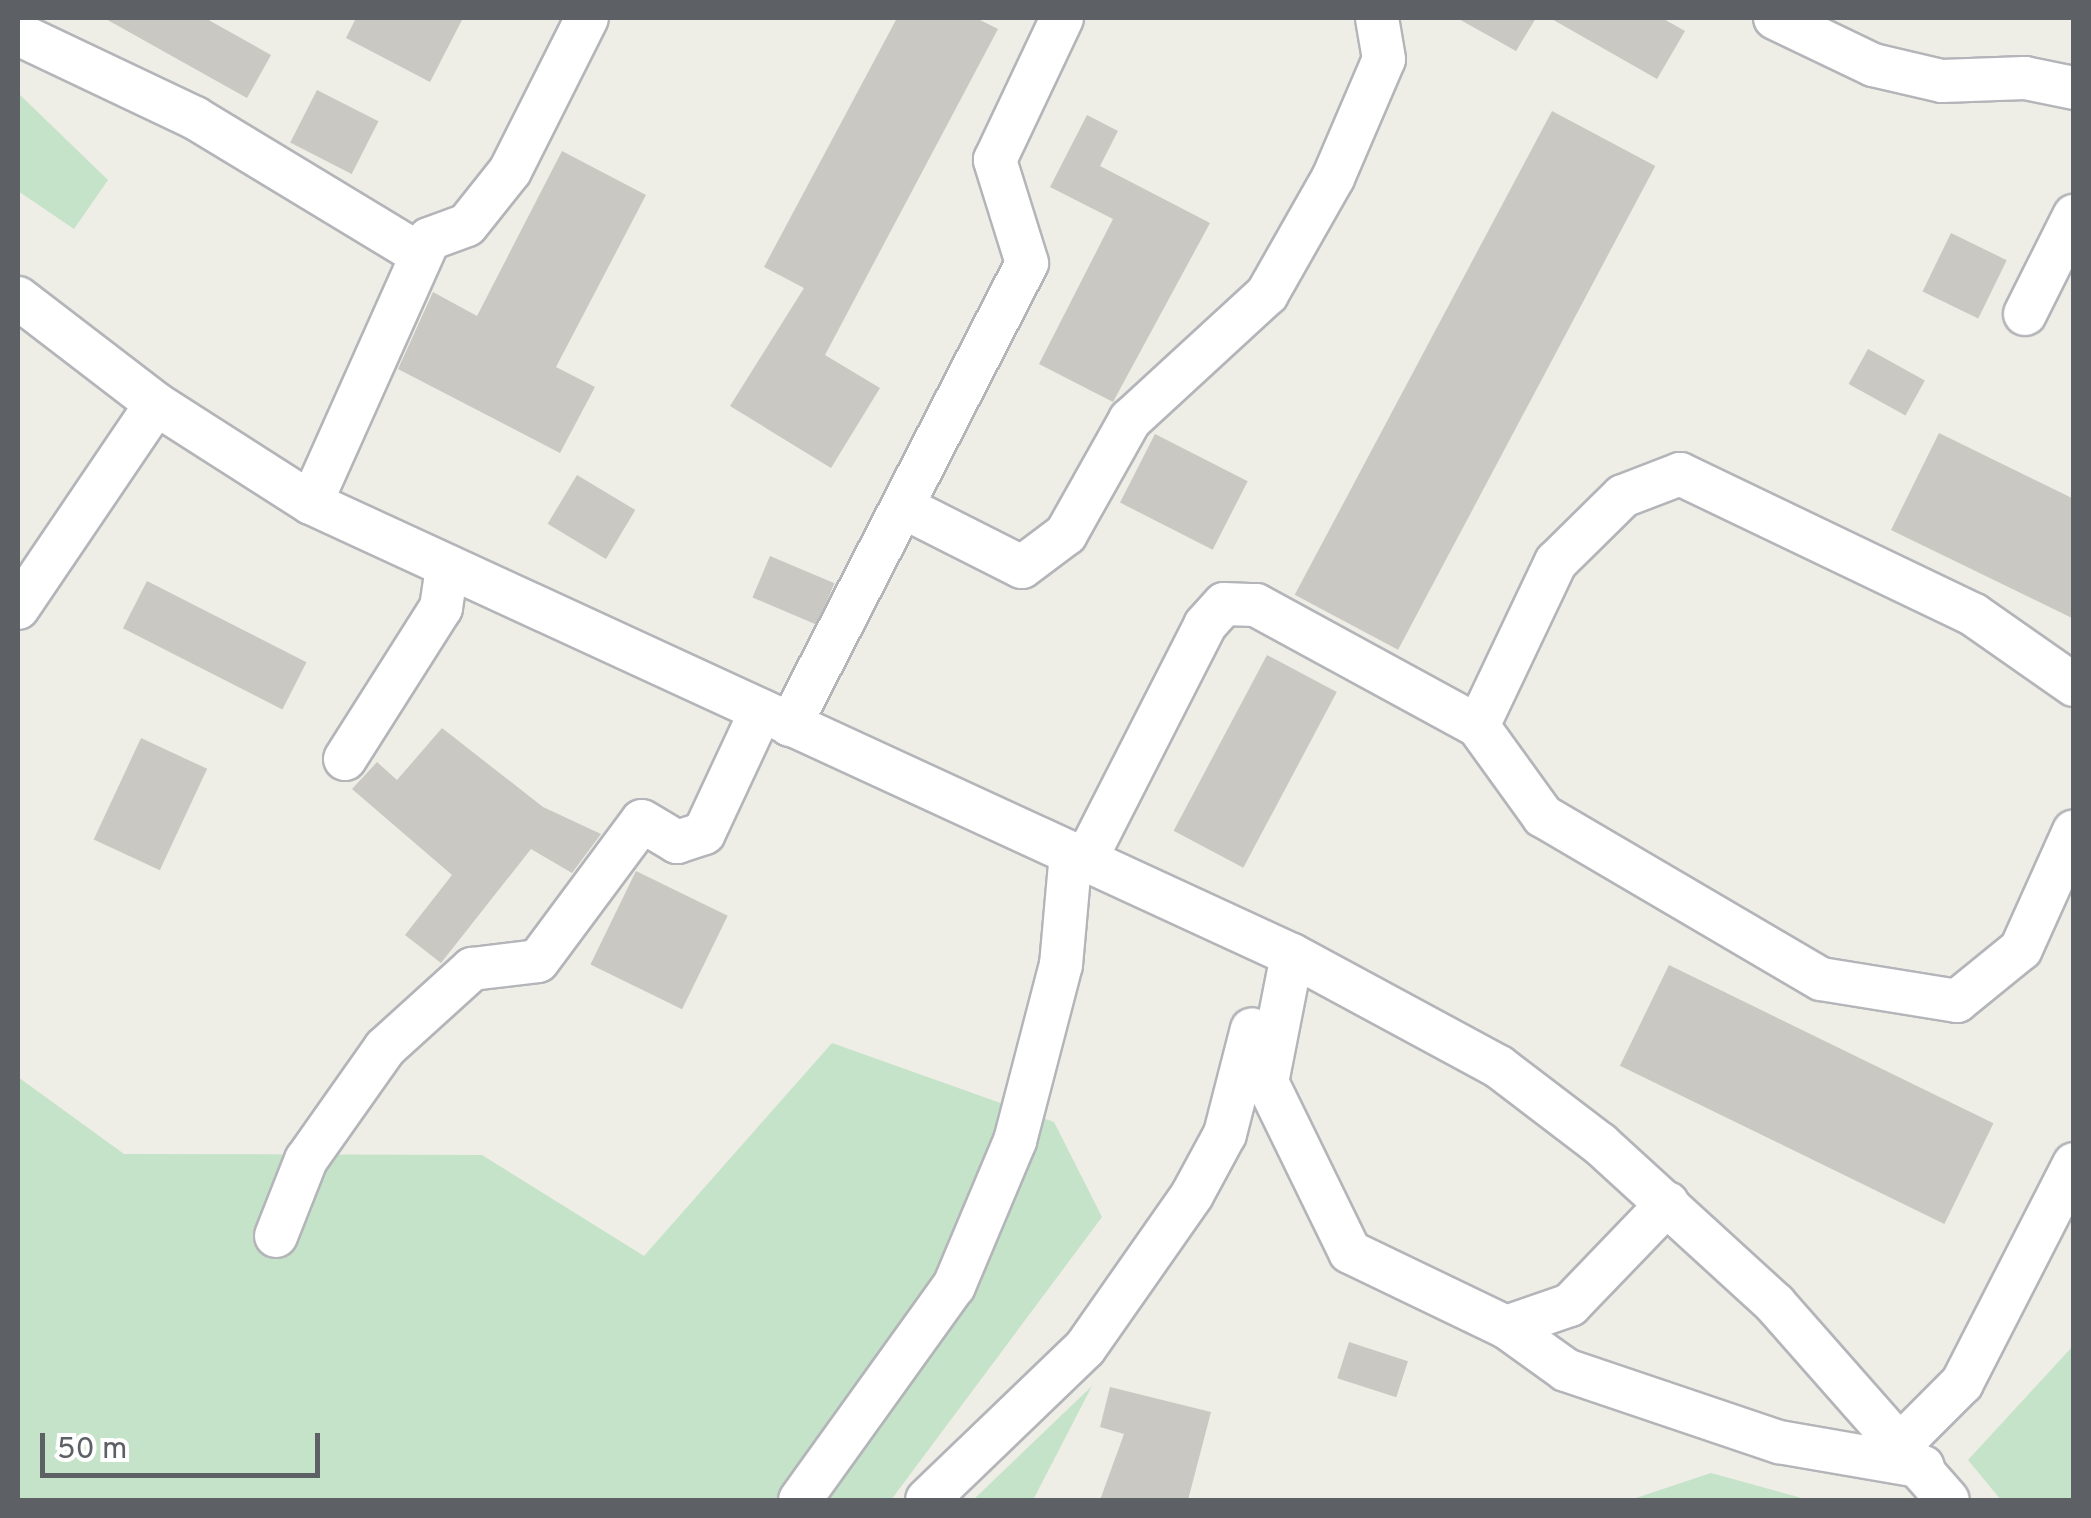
<!DOCTYPE html>
<html>
<head>
<meta charset="utf-8">
<style>
  body { margin:0 }
  #map { position:relative; width:2091px; height:1518px; overflow:hidden; background:#eeede6; font-family:Overpass,sans-serif }
  div>[style] { position:absolute }
  .green>* { inset:0; background:#c5e3c8 }
  .building>* { inset:0; background:#cac8c2; transform-origin:0 0 }
  .roads { filter:drop-shadow(2px 0 #b3b5b9) drop-shadow(-2px 0 #b3b5b9) drop-shadow(0 2px #b3b5b9) drop-shadow(0 -2px #b3b5b9) }
  .minor>* { height:42px; margin:-21px; padding:0 21px; transform-origin:21px; border-radius:21px; background:#fff }
  span { translate:-50% -50%; white-space:nowrap; text-align:center; line-height:1.15; -webkit-text-stroke:10px #fff; paint-order:stroke }
  .frame { position:absolute; inset:0; border:20px solid #5d6064; pointer-events:none }
  .scale { position:absolute; left:40px; top:1433px; width:280px; height:45px; box-sizing:border-box; border:5px solid #5d6064; border-top:0; padding-left:12px; font-size:30px; line-height:35px; white-space:nowrap; color:#5d6064; -webkit-text-stroke:8px #fff; paint-order:stroke }
</style>
</head>
<body>
<div id="map">
  <div class="green">
    <i style="clip-path:polygon(18px 93px,108px 180px,74px 229px,18px 191px)"></i>
    <i style="clip-path:polygon(832px 1043px,1054px 1122px,1102px 1217px,891px 1500px,18px 1500px,18px 1077px,124px 1154px,482px 1155px,644px 1256px)"></i>
    <i style="clip-path:polygon(2073px 1346px,2073px 1500px,2001px 1500px,1968px 1460px)"></i>
    <i style="clip-path:polygon(1092px 1386px,1033px 1500px,973px 1500px)"></i>
    <i style="clip-path:polygon(1711px 1473px,1809px 1500px,1630px 1500px)"></i>
  </div>
  <div class="building">
    <i style="clip-path:polygon(104px 18px,205px 18px,271px 55px,247px 98px)"></i>
    <i style="clip-path:polygon(356px 18px,463px 18px,430px 82px,346px 38px)"></i>
    <i style="clip-path:polygon(897px 18px,976px 18px,998px 29px,825px 355px,880px 388px,831px 468px,730px 406px,804px 288px,764px 267px)"></i>
    <i style="clip-path:polygon(1457px 18px,1536px 18px,1516px 51px)"></i>
    <i style="clip-path:polygon(1550px 18px,1662px 18px,1685px 31px,1657px 79px)"></i>
    <i style="left:317px;top:90px;width:69px;height:59px;rotate:27deg"></i>
    <i style="left:1552px;top:111px;width:117px;height:548px;rotate:28deg"></i>
    <i style="clip-path:polygon(1087px 115px,1118px 131px,1100px 166px,1210px 223px,1113px 402px,1039px 364px,1113px 219px,1050px 187px)"></i>
    <i style="clip-path:polygon(562px 151px,646px 195px,556px 367px,595px 387px,560px 453px,398px 369px,433px 292px,477px 316px)"></i>
    <i style="left:1951px;top:233px;width:62px;height:65px;rotate:26deg"></i>
    <i style="left:1868px;top:349px;width:65px;height:40px;rotate:29deg"></i>
    <i style="clip-path:polygon(1939px 433px,2074px 499px,2074px 619px,1891px 530px)"></i>
    <i style="left:1155px;top:434px;width:104px;height:77px;rotate:27deg"></i>
    <i style="left:577px;top:475px;width:68px;height:57px;rotate:31deg"></i>
    <i style="left:770px;top:556px;width:70px;height:45px;rotate:23deg"></i>
    <i style="left:147px;top:581px;width:179px;height:53px;rotate:27deg"></i>
    <i style="left:1267px;top:655px;width:79px;height:199px;rotate:28deg"></i>
    <i style="clip-path:polygon(442px 728px,543px 807px,601px 834px,572px 873px,531px 849px,441px 963px,405px 935px,452px 875px,352px 789px,377px 762px,397px 780px)"></i>
    <i style="left:141px;top:738px;width:73px;height:112px;rotate:25deg"></i>
    <i style="left:636px;top:871px;width:102px;height:104px;rotate:26deg"></i>
    <i style="left:1669px;top:965px;width:361px;height:112px;rotate:26deg"></i>
    <i style="left:1349px;top:1342px;width:62px;height:38px;rotate:18deg"></i>
    <i style="clip-path:polygon(1110px 1387px,1211px 1412px,1188px 1500px,1100px 1500px,1124px 1434px,1100px 1427px)"></i>
  </div>
  <div class="roads">
    <div class="minor">
      <i style="left:1775px;top:18px;width:109px;rotate:25.6deg"></i>
      <i style="left:1873px;top:65px;width:71px;rotate:13.1deg"></i>
      <i style="left:1942px;top:81px;width:83px;rotate:-2.1deg"></i>
      <i style="left:2025px;top:78px;width:50px;rotate:11.5deg"></i>
      <i style="left:18px;top:34px;width:196px;rotate:25.4deg"></i>
      <i style="left:195px;top:118px;width:264px;rotate:31.2deg"></i>
      <i style="left:18px;top:298px;width:174px;rotate:37.5deg"></i>
      <i style="left:156px;top:404px;width:184px;rotate:32.6deg"></i>
      <i style="left:311px;top:503px;width:1080px;rotate:24.74deg"></i>
      <i style="left:1292px;top:955px;width:235px;rotate:28.4deg"></i>
      <i style="left:1499px;top:1067px;width:127px;rotate:37.3deg"></i>
      <i style="left:1600px;top:1144px;width:237px;rotate:42.4deg"></i>
      <i style="left:1775px;top:1304px;width:261px;rotate:48.6deg"></i>
      <i style="left:2025px;top:314px;width:110px;rotate:-63.4deg"></i>
      <i style="left:311px;top:503px;width:289px;rotate:-65.9deg"></i>
      <i style="left:429px;top:239px;width:40px;rotate:-20.2deg"></i>
      <i style="left:467px;top:225px;width:69px;rotate:-51.5deg"></i>
      <i style="left:510px;top:171px;width:171px;rotate:-63.3deg"></i>
      <i style="left:903px;top:507px;width:133px;rotate:26.8deg"></i>
      <i style="left:1022px;top:567px;width:55px;rotate:-36.9deg"></i>
      <i style="left:1066px;top:534px;width:131px;rotate:-60.7deg"></i>
      <i style="left:1130px;top:420px;width:186px;rotate:-42.6deg"></i>
      <i style="left:1267px;top:294px;width:133px;rotate:-60.4deg"></i>
      <i style="left:1333px;top:178px;width:129px;rotate:-66.8deg"></i>
      <i style="left:1384px;top:59px;width:42px;rotate:-99.7deg"></i>
      <i style="left:18px;top:608px;width:246px;rotate:-55.9deg"></i>
      <i style="left:790px;top:725px;width:519px;rotate:-62.84deg"></i>
      <i style="left:1027px;top:263px;width:108px;rotate:-107.3deg"></i>
      <i style="left:995px;top:160px;width:157px;rotate:-64.7deg"></i>
      <i style="left:1478px;top:726px;width:182px;rotate:-64.6deg"></i>
      <i style="left:1556px;top:562px;width:94px;rotate:-44.6deg"></i>
      <i style="left:1623px;top:496px;width:61px;rotate:-21.1deg"></i>
      <i style="left:1680px;top:474px;width:326px;rotate:25.6deg"></i>
      <i style="left:1974px;top:615px;width:122px;rotate:35deg"></i>
      <i style="left:345px;top:759px;width:179px;rotate:-57.6deg"></i>
      <i style="left:441px;top:608px;width:40px;rotate:-81.5deg"></i>
      <i style="left:1086px;top:859px;width:263px;rotate:-63deg"></i>
      <i style="left:1205px;top:625px;width:28px;rotate:-48deg"></i>
      <i style="left:1224px;top:604px;width:32px;rotate:2deg"></i>
      <i style="left:1256px;top:605px;width:253px;rotate:28.6deg"></i>
      <i style="left:1478px;top:726px;width:111px;rotate:54.2deg"></i>
      <i style="left:1543px;top:816px;width:322px;rotate:30.4deg"></i>
      <i style="left:1821px;top:979px;width:138px;rotate:9.2deg"></i>
      <i style="left:1957px;top:1001px;width:82px;rotate:-39.1deg"></i>
      <i style="left:2021px;top:949px;width:129px;rotate:-65.8deg"></i>
      <i style="left:1292px;top:955px;width:129px;rotate:101.1deg"></i>
      <i style="left:1267px;top:1082px;width:189px;rotate:64deg"></i>
      <i style="left:1350px;top:1252px;width:173px;rotate:25.7deg"></i>
      <i style="left:1506px;top:1327px;width:74px;rotate:35.6deg"></i>
      <i style="left:1566px;top:1370px;width:225px;rotate:18.7deg"></i>
      <i style="left:1779px;top:1442px;width:146px;rotate:9.8deg"></i>
      <i style="left:276px;top:1236px;width:82px;rotate:-68.5deg"></i>
      <i style="left:306px;top:1160px;width:137px;rotate:-54.8deg"></i>
      <i style="left:385px;top:1048px;width:118px;rotate:-42.2deg"></i>
      <i style="left:472px;top:969px;width:66px;rotate:-6.9deg"></i>
      <i style="left:538px;top:961px;width:174px;rotate:-53.4deg"></i>
      <i style="left:642px;top:821px;width:41px;rotate:31deg"></i>
      <i style="left:677px;top:842px;width:28px;rotate:-18deg"></i>
      <i style="left:704px;top:833px;width:135px;rotate:-65deg"></i>
      <i style="left:1506px;top:1327px;width:68px;rotate:-19deg"></i>
      <i style="left:1570px;top:1305px;width:141px;rotate:-46.1deg"></i>
      <i style="left:1902px;top:1443px;width:85px;rotate:-45deg"></i>
      <i style="left:1962px;top:1383px;width:246px;rotate:-62.9deg"></i>
      <i style="left:800px;top:1500px;width:264px;rotate:-54.3deg"></i>
      <i style="left:954px;top:1286px;width:157px;rotate:-67.2deg"></i>
      <i style="left:1015px;top:1141px;width:182px;rotate:-75.4deg"></i>
      <i style="left:1061px;top:965px;width:111px;rotate:-84.9deg"></i>
      <i style="left:927px;top:1500px;width:219px;rotate:-43.9deg"></i>
      <i style="left:1085px;top:1348px;width:187px;rotate:-55deg"></i>
      <i style="left:1192px;top:1195px;width:69px;rotate:-61.6deg"></i>
      <i style="left:1225px;top:1134px;width:108px;rotate:-75.6deg"></i>
    </div>
  </div>
  <div class="frame"></div>
  <div class="scale">50 m</div>
</div>
</body>
</html>
